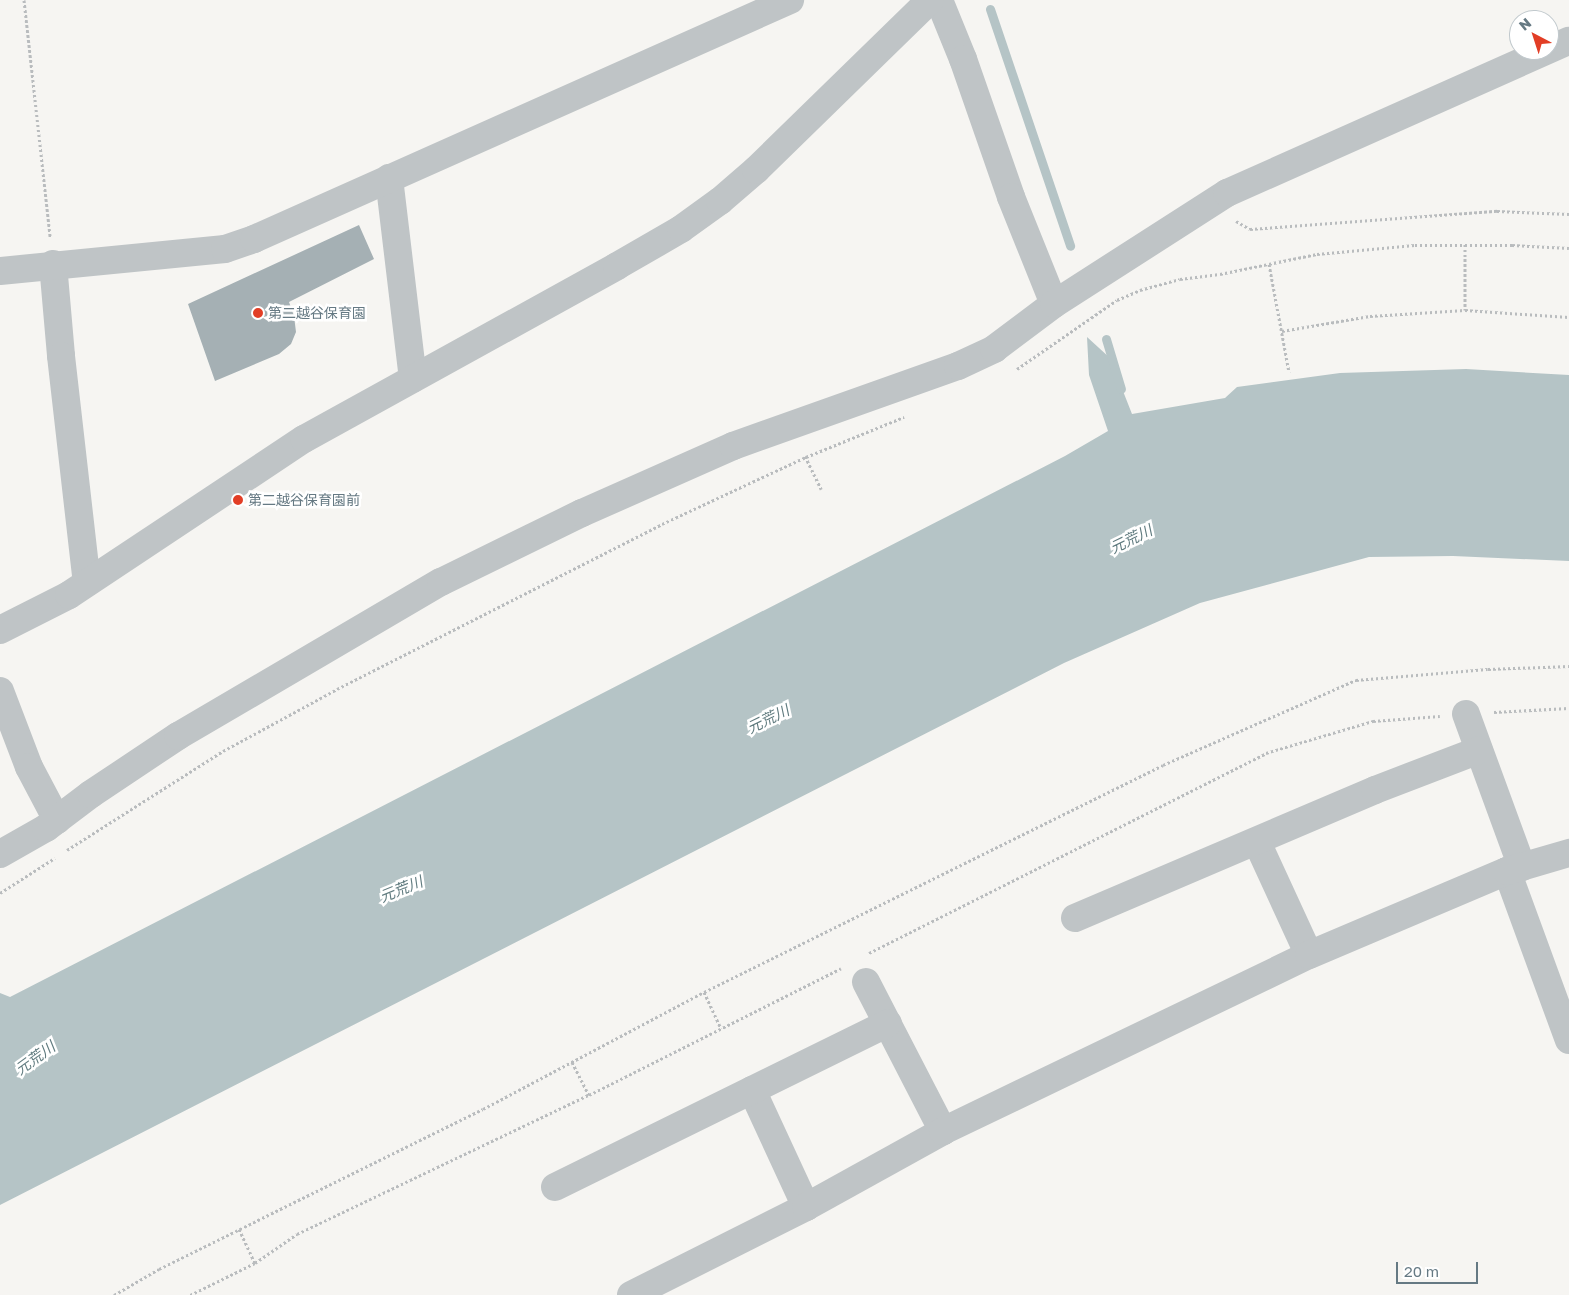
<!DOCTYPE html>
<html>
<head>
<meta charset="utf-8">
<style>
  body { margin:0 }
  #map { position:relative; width:1569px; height:1295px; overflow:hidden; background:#f6f5f2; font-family:"Golos Text","Noto Sans JP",sans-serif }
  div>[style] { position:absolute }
  .water>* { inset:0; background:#b5c4c6 }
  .stream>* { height:9px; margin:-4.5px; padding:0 4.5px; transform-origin:4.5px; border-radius:4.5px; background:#b5c4c6 }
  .building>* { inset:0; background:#a5b0b4 }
  .path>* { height:3px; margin-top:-1.5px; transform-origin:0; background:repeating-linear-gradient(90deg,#b9bcbe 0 2.5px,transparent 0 5px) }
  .minor>* { height:28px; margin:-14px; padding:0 14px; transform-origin:14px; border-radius:14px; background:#bfc4c6 }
  .dots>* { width:14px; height:14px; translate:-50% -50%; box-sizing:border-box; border:2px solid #fff; border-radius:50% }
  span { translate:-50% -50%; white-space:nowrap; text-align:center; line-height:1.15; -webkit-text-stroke:5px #fff; paint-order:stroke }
  .poi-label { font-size:14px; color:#657983 }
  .left { translate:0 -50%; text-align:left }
  .water-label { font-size:15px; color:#607b7f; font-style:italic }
  .north { position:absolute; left:1509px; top:10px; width:50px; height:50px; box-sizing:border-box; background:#fff; border:1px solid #c1c9cd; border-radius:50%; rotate:320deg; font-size:14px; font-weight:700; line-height:20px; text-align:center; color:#657983 }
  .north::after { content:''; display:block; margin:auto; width:18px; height:22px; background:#e23e26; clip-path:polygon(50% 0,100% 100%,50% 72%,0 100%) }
  .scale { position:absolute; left:1396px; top:1262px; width:82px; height:22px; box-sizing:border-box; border:2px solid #657983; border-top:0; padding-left:6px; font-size:15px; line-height:18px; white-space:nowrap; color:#657983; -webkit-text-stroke:4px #fff; paint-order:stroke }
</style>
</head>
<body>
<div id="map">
  <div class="water">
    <i style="clip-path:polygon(1087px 337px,1110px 358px,1132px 414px,1225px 398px,1237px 387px,1340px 373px,1466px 369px,1569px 375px,1569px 561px,1453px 556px,1369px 557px,1200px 603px,1064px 663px,0 1205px,0 993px,10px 997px,1065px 456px,1108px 431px,1089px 375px)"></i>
  </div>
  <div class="stream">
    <i style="left:990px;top:9px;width:250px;rotate:71.3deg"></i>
    <i style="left:1106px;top:339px;width:52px;rotate:73.3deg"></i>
  </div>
  <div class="building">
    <i style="clip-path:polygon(359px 225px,374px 259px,289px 302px,294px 316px,296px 332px,291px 344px,279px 354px,215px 381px,188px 304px)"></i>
  </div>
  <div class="path">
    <i style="left:24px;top:0;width:238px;rotate:83.7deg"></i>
    <i style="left:1236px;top:221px;width:16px;rotate:30deg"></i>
    <i style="left:1250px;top:229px;width:248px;rotate:-4.2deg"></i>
    <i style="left:1497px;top:211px;width:72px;rotate:2.4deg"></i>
    <i style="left:1465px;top:244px;width:66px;rotate:90deg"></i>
    <i style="left:1269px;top:264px;width:110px;rotate:79.5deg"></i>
    <i style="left:1282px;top:331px;width:89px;rotate:-9.7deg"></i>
    <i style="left:1370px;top:316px;width:95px;rotate:-3.6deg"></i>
    <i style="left:1465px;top:310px;width:104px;rotate:3.9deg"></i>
    <i style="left:1017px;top:369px;width:121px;rotate:-34.6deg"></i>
    <i style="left:1117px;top:300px;width:25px;rotate:-23deg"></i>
    <i style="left:1140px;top:290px;width:41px;rotate:-15.4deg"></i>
    <i style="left:1180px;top:279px;width:40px;rotate:-7.1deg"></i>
    <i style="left:1220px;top:274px;width:99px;rotate:-11.7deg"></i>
    <i style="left:1317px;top:254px;width:98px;rotate:-5.2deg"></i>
    <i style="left:1415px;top:245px;width:97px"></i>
    <i style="left:1512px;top:245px;width:57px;rotate:3deg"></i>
    <i style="left:805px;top:456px;width:37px;rotate:64deg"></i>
    <i style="left:1494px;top:712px;width:75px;rotate:-3.1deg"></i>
    <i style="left:67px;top:850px;width:185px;rotate:-32.4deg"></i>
    <i style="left:223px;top:751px;width:130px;rotate:-28.5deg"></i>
    <i style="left:337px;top:689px;width:364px;rotate:-26.9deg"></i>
    <i style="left:662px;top:524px;width:159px;rotate:-25deg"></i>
    <i style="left:806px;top:457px;width:106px;rotate:-22.2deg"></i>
    <i style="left:0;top:893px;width:65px;rotate:-32.5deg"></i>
    <i style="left:869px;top:953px;width:445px;rotate:-26.7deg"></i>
    <i style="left:1266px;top:753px;width:112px;rotate:-16.7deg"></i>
    <i style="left:1373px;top:721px;width:67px;rotate:-4.3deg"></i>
    <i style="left:704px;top:992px;width:40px;rotate:65deg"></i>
    <i style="left:572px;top:1062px;width:37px;rotate:63deg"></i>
    <i style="left:239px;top:1229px;width:38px;rotate:65deg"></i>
    <i style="left:114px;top:1295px;width:52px;rotate:-30deg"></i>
    <i style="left:159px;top:1269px;width:361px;rotate:-26.3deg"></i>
    <i style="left:483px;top:1109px;width:250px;rotate:-27.9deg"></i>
    <i style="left:704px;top:992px;width:512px;rotate:-26.31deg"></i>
    <i style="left:1163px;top:765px;width:211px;rotate:-23.8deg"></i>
    <i style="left:1356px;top:680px;width:132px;rotate:-4.8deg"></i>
    <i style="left:1488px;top:669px;width:81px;rotate:-2.1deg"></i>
    <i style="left:190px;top:1295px;width:72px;rotate:-26.2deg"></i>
    <i style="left:255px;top:1263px;width:51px;rotate:-34.6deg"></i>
    <i style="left:297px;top:1234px;width:323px;rotate:-25.5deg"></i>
    <i style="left:589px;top:1095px;width:282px;rotate:-26.7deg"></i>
  </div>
  <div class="minor">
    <i style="left:939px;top:0;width:64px;rotate:67.9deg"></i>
    <i style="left:963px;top:59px;width:146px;rotate:70.8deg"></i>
    <i style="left:1011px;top:197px;width:115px;rotate:68.1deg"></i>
    <i style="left:389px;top:178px;width:202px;rotate:83.2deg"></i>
    <i style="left:53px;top:264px;width:92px;rotate:85deg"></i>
    <i style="left:61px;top:356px;width:228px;rotate:83.5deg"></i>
    <i style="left:0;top:271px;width:226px;rotate:-5.6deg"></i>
    <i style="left:225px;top:249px;width:31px;rotate:-19deg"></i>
    <i style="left:254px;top:239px;width:587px;rotate:-24.03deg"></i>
    <i style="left:0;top:630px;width:77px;rotate:-26.9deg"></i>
    <i style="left:69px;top:595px;width:282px;rotate:-33.6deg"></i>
    <i style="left:304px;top:439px;width:358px;rotate:-28.9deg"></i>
    <i style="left:617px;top:266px;width:74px;rotate:-30deg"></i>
    <i style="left:681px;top:229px;width:48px;rotate:-35.7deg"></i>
    <i style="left:720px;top:201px;width:48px;rotate:-40.7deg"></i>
    <i style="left:756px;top:170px;width:243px;rotate:-44.3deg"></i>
    <i style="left:0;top:691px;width:81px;rotate:69.1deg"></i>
    <i style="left:29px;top:767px;width:60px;rotate:62.2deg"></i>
    <i style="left:1466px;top:714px;width:163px;rotate:69.9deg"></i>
    <i style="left:1257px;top:842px;width:124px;rotate:65.3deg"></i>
    <i style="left:0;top:854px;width:53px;rotate:-29.5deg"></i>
    <i style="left:46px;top:828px;width:56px;rotate:-37.1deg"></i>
    <i style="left:91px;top:794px;width:105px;rotate:-33.7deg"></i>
    <i style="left:178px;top:736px;width:305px;rotate:-30.4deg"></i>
    <i style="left:441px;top:582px;width:157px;rotate:-26.1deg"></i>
    <i style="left:582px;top:513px;width:165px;rotate:-23.9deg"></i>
    <i style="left:733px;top:446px;width:239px;rotate:-19.6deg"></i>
    <i style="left:958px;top:366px;width:40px;rotate:-25deg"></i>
    <i style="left:994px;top:349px;width:75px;rotate:-36.9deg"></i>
    <i style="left:1054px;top:304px;width:206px;rotate:-32.7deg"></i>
    <i style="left:1227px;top:193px;width:374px;rotate:-24deg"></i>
    <i style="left:1507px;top:871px;width:180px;rotate:69.9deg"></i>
    <i style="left:1075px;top:918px;width:326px;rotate:-23.1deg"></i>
    <i style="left:1375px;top:790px;width:111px;rotate:-21deg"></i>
    <i style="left:866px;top:982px;width:168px;rotate:62.7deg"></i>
    <i style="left:752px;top:1090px;width:129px;rotate:65.2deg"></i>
    <i style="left:555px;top:1187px;width:371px;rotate:-26.2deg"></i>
    <i style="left:631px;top:1295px;width:196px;rotate:-26.7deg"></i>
    <i style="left:806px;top:1207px;width:157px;rotate:-29deg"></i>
    <i style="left:943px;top:1131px;width:406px;rotate:-25.7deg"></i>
    <i style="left:1309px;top:955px;width:215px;rotate:-23deg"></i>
    <i style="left:1507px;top:871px;width:65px;rotate:-16.2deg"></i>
  </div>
  <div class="dots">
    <i style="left:258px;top:313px;background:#e23e26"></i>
    <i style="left:238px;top:500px;background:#e23e26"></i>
  </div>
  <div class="poi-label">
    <span class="left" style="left:268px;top:313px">第二越谷保育園</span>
    <span class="left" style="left:248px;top:500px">第二越谷保育園前</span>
  </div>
  <div class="water-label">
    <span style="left:1131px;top:539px;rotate:-26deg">元荒川</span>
    <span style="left:768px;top:719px;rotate:-26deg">元荒川</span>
    <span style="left:401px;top:889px;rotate:-22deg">元荒川</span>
    <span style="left:35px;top:1058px;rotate:-36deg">元荒川</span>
  </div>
  <div class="north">N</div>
  <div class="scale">20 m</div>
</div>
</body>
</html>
